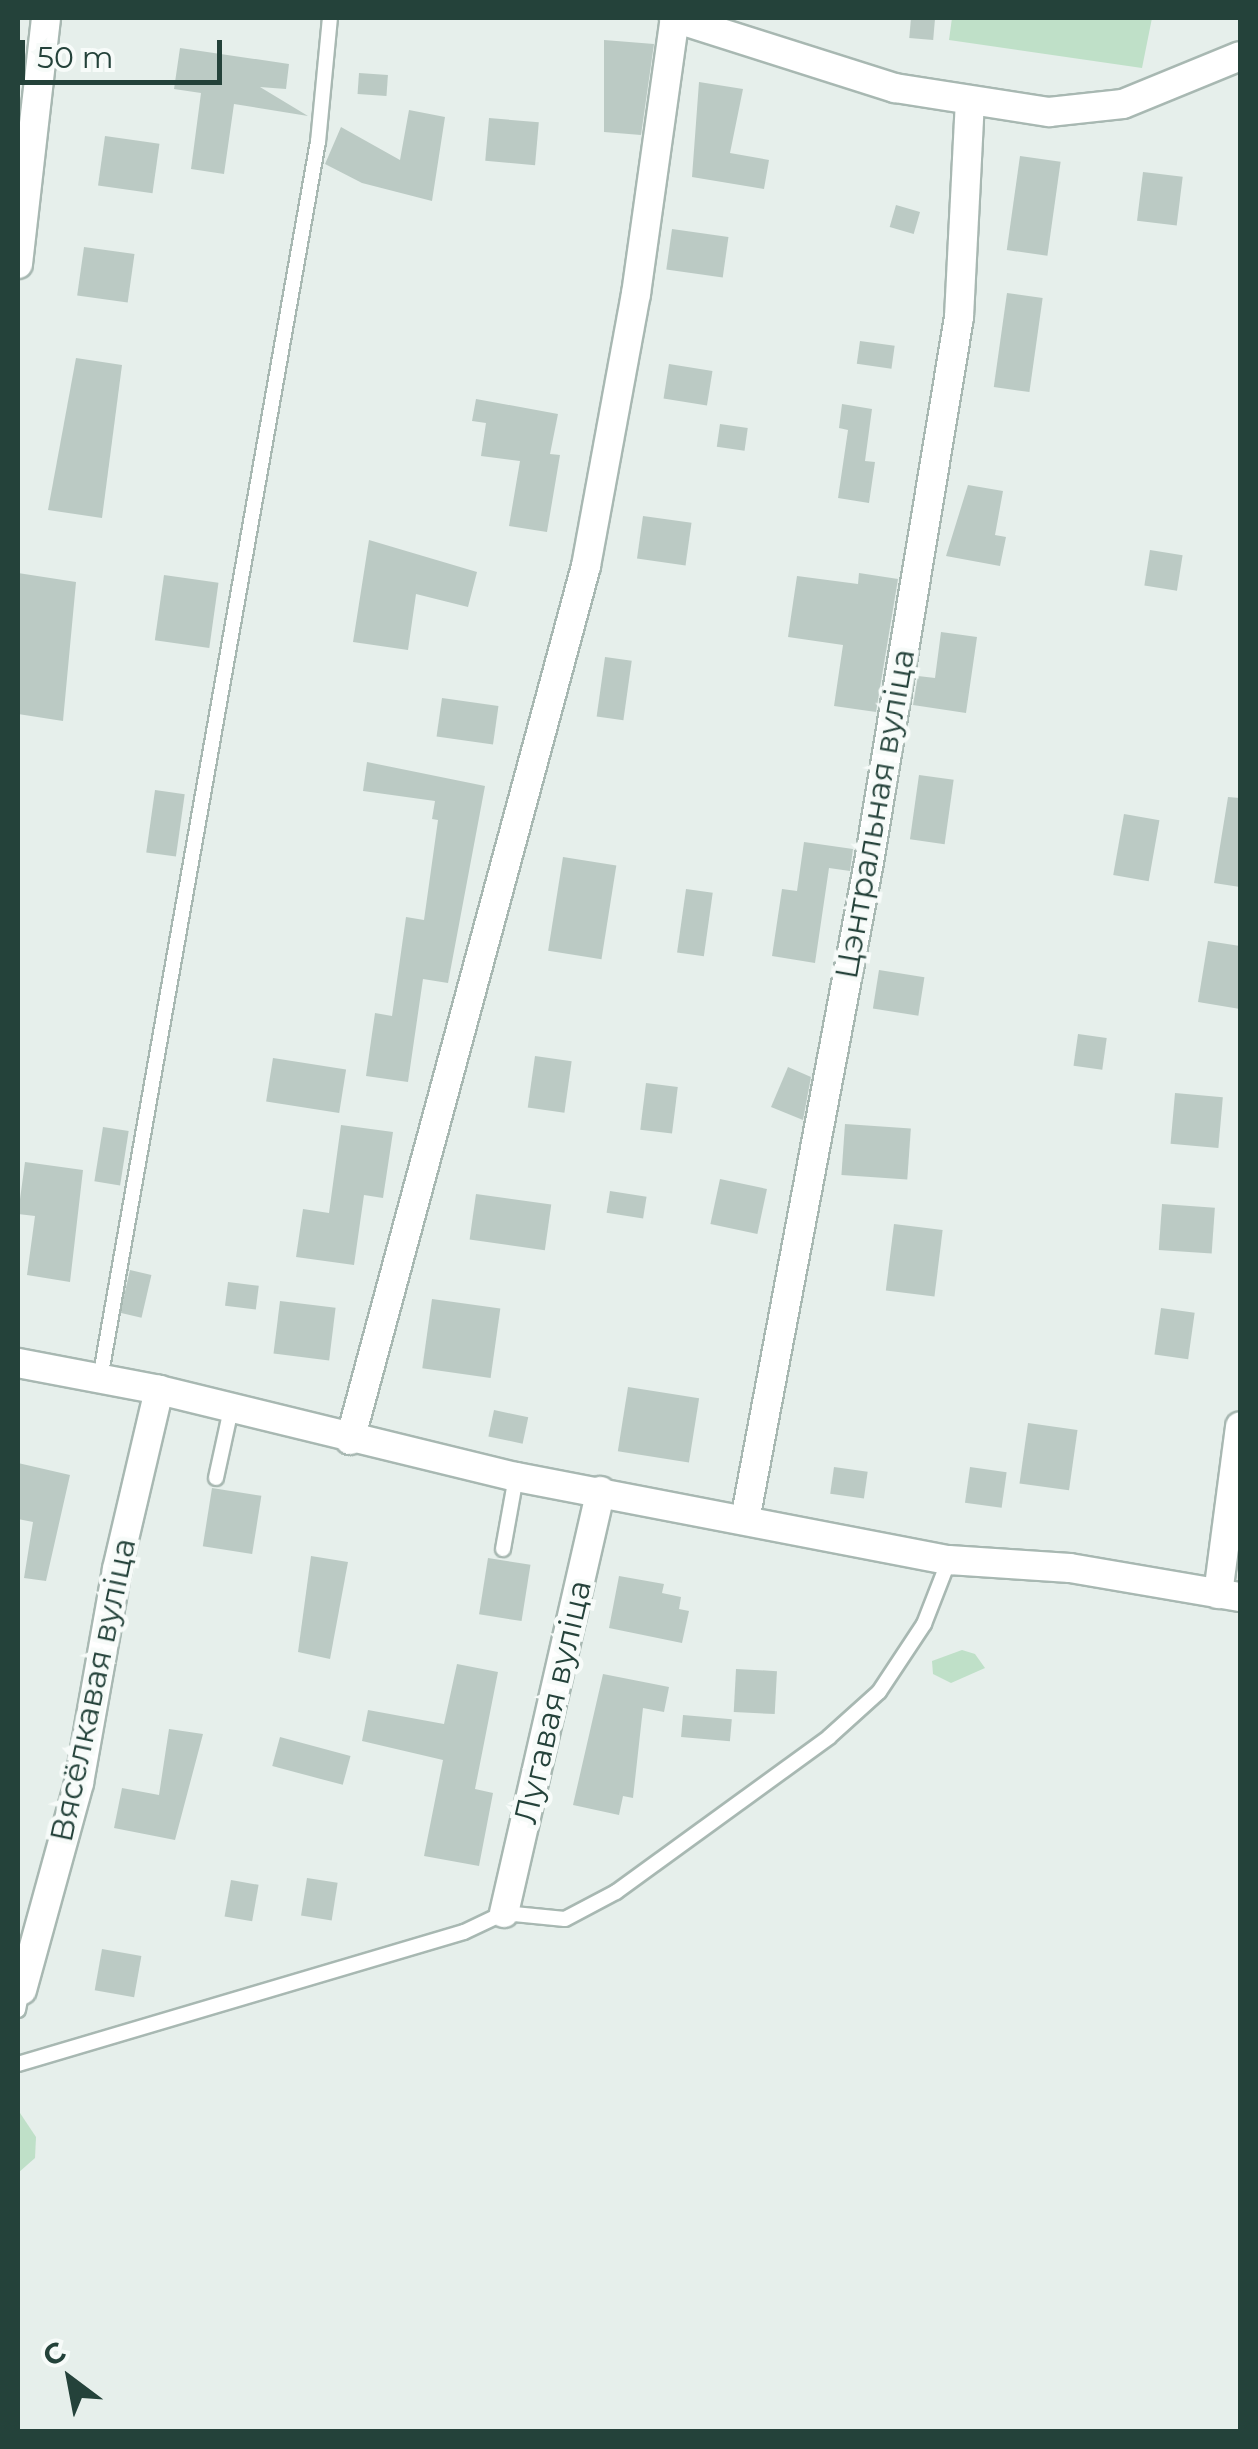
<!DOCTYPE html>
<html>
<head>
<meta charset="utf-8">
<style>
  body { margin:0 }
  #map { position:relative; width:1258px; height:2449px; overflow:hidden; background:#e6efeb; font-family:Montserrat,sans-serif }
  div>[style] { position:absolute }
  .green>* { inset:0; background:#bfe0c8 }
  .building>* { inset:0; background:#bbcac4; transform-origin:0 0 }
  .roads { filter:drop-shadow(2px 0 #a8b8b2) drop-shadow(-2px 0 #a8b8b2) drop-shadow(0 2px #a8b8b2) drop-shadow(0 -2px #a8b8b2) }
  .service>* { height:14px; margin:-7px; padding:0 7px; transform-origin:7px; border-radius:7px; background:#fff }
  .minor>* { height:28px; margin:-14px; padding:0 14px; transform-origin:14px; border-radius:14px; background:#fff }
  span { translate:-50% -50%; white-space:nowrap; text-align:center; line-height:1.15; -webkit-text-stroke:9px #f7fbf9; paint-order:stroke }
  .street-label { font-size:32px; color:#24423a }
  .frame { position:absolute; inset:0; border:20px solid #24423a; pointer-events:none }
  .north { position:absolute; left:20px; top:2329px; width:100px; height:100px; -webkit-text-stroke:8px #f7fbf9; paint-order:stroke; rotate:328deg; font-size:28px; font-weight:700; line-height:40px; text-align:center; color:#24423a }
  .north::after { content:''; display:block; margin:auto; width:35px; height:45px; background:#24423a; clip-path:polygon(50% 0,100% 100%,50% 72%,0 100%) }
  .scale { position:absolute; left:20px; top:40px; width:202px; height:45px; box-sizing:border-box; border:5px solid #24423a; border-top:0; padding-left:12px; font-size:30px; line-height:35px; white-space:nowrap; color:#24423a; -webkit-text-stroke:8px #f7fbf9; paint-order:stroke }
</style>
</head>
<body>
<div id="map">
  <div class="green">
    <i style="clip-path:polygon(952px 18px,1152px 18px,1142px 68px,949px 40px)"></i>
    <i style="clip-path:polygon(962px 1650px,975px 1654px,985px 1668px,951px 1683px,933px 1674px,932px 1661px)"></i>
    <i style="clip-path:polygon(20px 2113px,36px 2137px,35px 2158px,18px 2173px)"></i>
  </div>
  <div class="building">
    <i style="left:911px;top:18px;width:24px;height:20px;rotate:5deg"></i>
    <i style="clip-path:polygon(604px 40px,654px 44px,641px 135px,604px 132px)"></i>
    <i style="clip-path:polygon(180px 48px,289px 64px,286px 89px,260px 87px,308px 116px,234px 104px,224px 174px,191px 169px,201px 93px,174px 89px)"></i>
    <i style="left:359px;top:73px;width:29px;height:21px;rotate:4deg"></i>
    <i style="clip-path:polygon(699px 82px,743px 89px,730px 153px,769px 160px,764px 189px,692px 177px)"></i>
    <i style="clip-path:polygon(409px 110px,445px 117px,432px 201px,362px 183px,325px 164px,341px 127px,400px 160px)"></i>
    <i style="left:489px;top:118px;width:50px;height:43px;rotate:5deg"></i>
    <i style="left:105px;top:136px;width:55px;height:50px;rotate:8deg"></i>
    <i style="left:1020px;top:156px;width:41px;height:95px;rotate:8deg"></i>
    <i style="left:1143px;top:172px;width:40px;height:49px;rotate:7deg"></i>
    <i style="left:896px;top:205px;width:25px;height:23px;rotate:16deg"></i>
    <i style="left:672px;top:229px;width:57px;height:41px;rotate:8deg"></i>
    <i style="left:84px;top:247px;width:51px;height:49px;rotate:8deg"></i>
    <i style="left:1007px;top:293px;width:36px;height:95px;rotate:8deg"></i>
    <i style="left:860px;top:341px;width:35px;height:23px;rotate:8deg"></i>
    <i style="clip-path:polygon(76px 358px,122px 365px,102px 518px,48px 510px)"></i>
    <i style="left:669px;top:364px;width:44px;height:35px;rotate:9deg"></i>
    <i style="clip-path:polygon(476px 399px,558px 414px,550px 454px,560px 455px,547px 532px,509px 526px,520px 461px,481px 456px,486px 423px,472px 421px)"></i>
    <i style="clip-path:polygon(842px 404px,872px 409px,865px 461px,875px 462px,869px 503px,838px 498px,848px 430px,839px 428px)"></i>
    <i style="left:720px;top:424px;width:28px;height:23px;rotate:8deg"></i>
    <i style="clip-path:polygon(968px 485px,1003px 491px,995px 535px,1006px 537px,1000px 566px,946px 556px)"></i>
    <i style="left:643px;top:516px;width:49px;height:43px;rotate:8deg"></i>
    <i style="clip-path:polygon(369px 540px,477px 572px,468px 607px,416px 594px,408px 650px,353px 642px)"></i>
    <i style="left:1150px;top:550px;width:33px;height:36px;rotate:9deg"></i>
    <i style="clip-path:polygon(18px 573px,76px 582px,63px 721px,18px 714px)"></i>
    <i style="clip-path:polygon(859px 573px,898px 579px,876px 712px,834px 706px,843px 645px,788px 637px,797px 576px,858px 584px)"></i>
    <i style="left:164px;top:575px;width:55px;height:66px;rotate:8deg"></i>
    <i style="clip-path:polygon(941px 632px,977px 637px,966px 713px,913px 705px,918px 676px,935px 678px)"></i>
    <i style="left:605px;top:657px;width:27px;height:60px;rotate:8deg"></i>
    <i style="left:442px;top:698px;width:57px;height:39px;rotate:8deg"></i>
    <i style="clip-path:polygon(367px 762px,485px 786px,448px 983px,423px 979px,408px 1082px,366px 1076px,375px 1013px,392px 1016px,406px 917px,424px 920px,438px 820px,432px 819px,435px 801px,363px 791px)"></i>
    <i style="left:919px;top:775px;width:35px;height:65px;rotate:8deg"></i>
    <i style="left:155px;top:790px;width:30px;height:63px;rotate:8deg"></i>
    <i style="clip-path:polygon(1228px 797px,1240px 798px,1240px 887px,1214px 883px)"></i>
    <i style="left:1124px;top:814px;width:36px;height:62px;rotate:10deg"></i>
    <i style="clip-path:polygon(804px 842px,853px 849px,850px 871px,829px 868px,815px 963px,772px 956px,782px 889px,797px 891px)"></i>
    <i style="left:563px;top:857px;width:54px;height:95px;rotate:9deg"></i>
    <i style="left:686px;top:889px;width:27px;height:64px;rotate:8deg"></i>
    <i style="clip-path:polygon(1208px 941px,1240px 946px,1240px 1009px,1198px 1002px)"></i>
    <i style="left:879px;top:970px;width:46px;height:39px;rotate:9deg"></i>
    <i style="left:1078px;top:1034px;width:29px;height:32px;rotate:8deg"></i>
    <i style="left:535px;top:1056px;width:37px;height:52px;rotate:8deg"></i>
    <i style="left:273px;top:1058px;width:74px;height:44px;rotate:9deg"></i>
    <i style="clip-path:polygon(788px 1067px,811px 1077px,803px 1120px,771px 1107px)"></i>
    <i style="left:646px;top:1083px;width:32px;height:47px;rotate:7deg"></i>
    <i style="left:1175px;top:1093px;width:48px;height:51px;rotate:5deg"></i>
    <i style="left:845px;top:1124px;width:66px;height:51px;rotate:4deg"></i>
    <i style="clip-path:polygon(341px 1125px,393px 1132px,383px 1198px,364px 1195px,354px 1265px,296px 1257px,303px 1209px,329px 1213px)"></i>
    <i style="left:103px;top:1127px;width:26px;height:55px;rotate:9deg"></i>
    <i style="clip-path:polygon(25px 1162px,83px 1170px,70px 1282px,27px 1275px,35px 1216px,18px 1214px)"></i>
    <i style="left:720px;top:1179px;width:48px;height:46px;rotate:12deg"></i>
    <i style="left:610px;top:1191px;width:37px;height:22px;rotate:9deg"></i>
    <i style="left:476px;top:1194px;width:76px;height:46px;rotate:8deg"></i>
    <i style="left:1162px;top:1204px;width:53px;height:46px;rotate:4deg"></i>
    <i style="left:894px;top:1224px;width:49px;height:67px;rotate:7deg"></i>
    <i style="left:130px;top:1270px;width:22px;height:44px;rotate:13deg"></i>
    <i style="left:228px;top:1282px;width:31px;height:24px;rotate:7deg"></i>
    <i style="left:432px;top:1299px;width:69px;height:70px;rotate:8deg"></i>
    <i style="left:280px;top:1301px;width:56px;height:53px;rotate:7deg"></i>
    <i style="left:1161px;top:1308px;width:34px;height:47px;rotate:8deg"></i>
    <i style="left:628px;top:1387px;width:72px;height:65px;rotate:9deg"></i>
    <i style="left:494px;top:1410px;width:35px;height:27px;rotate:12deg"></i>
    <i style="left:1028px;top:1423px;width:50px;height:61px;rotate:8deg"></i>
    <i style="clip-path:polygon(18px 1463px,70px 1475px,46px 1581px,24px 1578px,33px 1522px,18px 1519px)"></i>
    <i style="left:834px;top:1467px;width:34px;height:27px;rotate:8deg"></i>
    <i style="left:970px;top:1467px;width:37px;height:36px;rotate:8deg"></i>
    <i style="left:212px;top:1488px;width:50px;height:59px;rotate:9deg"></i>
    <i style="clip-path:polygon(311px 1556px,348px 1562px,330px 1659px,298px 1652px)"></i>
    <i style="left:488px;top:1558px;width:43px;height:57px;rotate:9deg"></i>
    <i style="clip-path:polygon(619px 1576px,664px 1584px,662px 1593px,681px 1597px,679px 1609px,689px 1611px,682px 1643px,609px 1628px)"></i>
    <i style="clip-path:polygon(457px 1664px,498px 1672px,475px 1789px,493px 1793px,479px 1866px,424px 1856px,443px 1760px,362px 1741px,368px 1710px,444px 1724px)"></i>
    <i style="left:736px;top:1669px;width:41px;height:43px;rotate:3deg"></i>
    <i style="clip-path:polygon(603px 1674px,669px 1687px,664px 1712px,643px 1708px,633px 1798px,623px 1796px,619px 1815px,573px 1805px)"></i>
    <i style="left:683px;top:1715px;width:49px;height:22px;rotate:5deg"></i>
    <i style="clip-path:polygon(169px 1729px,203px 1734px,175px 1840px,114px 1828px,122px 1788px,159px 1795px)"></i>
    <i style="left:280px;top:1737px;width:73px;height:30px;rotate:15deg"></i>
    <i style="left:307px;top:1878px;width:31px;height:38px;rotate:9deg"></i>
    <i style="left:231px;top:1880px;width:28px;height:37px;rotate:10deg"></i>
    <i style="left:102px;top:1949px;width:40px;height:42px;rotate:10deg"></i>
  </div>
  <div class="roads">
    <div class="service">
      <i style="left:100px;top:1379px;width:1256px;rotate:-80.01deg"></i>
      <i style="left:318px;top:142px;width:125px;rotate:-84.5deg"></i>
      <i style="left:216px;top:1478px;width:71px;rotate:-77.7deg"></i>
      <i style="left:503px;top:1549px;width:73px;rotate:-79.8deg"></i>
      <i style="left:18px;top:2010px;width:20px;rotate:-79deg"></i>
      <i style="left:18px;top:2064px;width:465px;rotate:-16.5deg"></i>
      <i style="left:464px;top:1932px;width:44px;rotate:-25.4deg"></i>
      <i style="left:504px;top:1913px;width:61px;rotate:5.6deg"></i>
      <i style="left:565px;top:1919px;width:58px;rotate:-27.9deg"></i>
      <i style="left:616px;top:1892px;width:263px;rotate:-36deg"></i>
      <i style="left:829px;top:1737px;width:67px;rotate:-42deg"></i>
      <i style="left:879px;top:1692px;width:82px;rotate:-56.5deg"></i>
      <i style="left:924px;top:1624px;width:69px;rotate:-68.7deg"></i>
    </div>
    <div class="minor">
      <i style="left:674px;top:18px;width:232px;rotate:17.6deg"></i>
      <i style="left:895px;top:88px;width:156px;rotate:8.9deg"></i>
      <i style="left:1049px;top:112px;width:74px;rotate:-6.2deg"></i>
      <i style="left:1123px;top:104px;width:126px;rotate:-22.3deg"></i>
      <i style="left:18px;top:264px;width:248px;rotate:-83.5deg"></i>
      <i style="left:18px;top:1363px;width:144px;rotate:10.8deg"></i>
      <i style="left:159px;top:1390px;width:367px;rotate:13.7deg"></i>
      <i style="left:516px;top:1477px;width:441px;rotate:10.9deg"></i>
      <i style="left:949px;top:1560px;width:121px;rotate:3.8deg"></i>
      <i style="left:1070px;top:1568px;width:172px;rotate:9.7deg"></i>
      <i style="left:350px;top:1440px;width:905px;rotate:-74.89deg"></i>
      <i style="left:586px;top:566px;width:277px;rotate:-79.6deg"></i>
      <i style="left:636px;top:294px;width:279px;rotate:-82deg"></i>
      <i style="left:745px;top:1520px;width:670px;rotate:-79.33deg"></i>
      <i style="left:869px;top:862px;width:552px;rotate:-80.62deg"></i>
      <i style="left:959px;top:317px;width:214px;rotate:-87.1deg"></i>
      <i style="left:1218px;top:1594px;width:169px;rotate:-82.5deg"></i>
      <i style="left:504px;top:1913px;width:433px;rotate:-77.1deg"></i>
      <i style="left:22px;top:1990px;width:215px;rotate:-74.6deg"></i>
      <i style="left:79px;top:1783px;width:217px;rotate:-79.9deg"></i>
      <i style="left:117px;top:1569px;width:184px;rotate:-76.8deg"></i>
    </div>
  </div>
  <div class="street-label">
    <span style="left:875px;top:814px;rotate:-80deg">Цэнтральная вуліца</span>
    <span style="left:93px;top:1690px;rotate:-78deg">Вясёлкавая вуліца</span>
    <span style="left:553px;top:1702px;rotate:-77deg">Лугавая вуліца</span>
  </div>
  <div class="frame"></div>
  <div class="north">С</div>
  <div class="scale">50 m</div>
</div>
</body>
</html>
